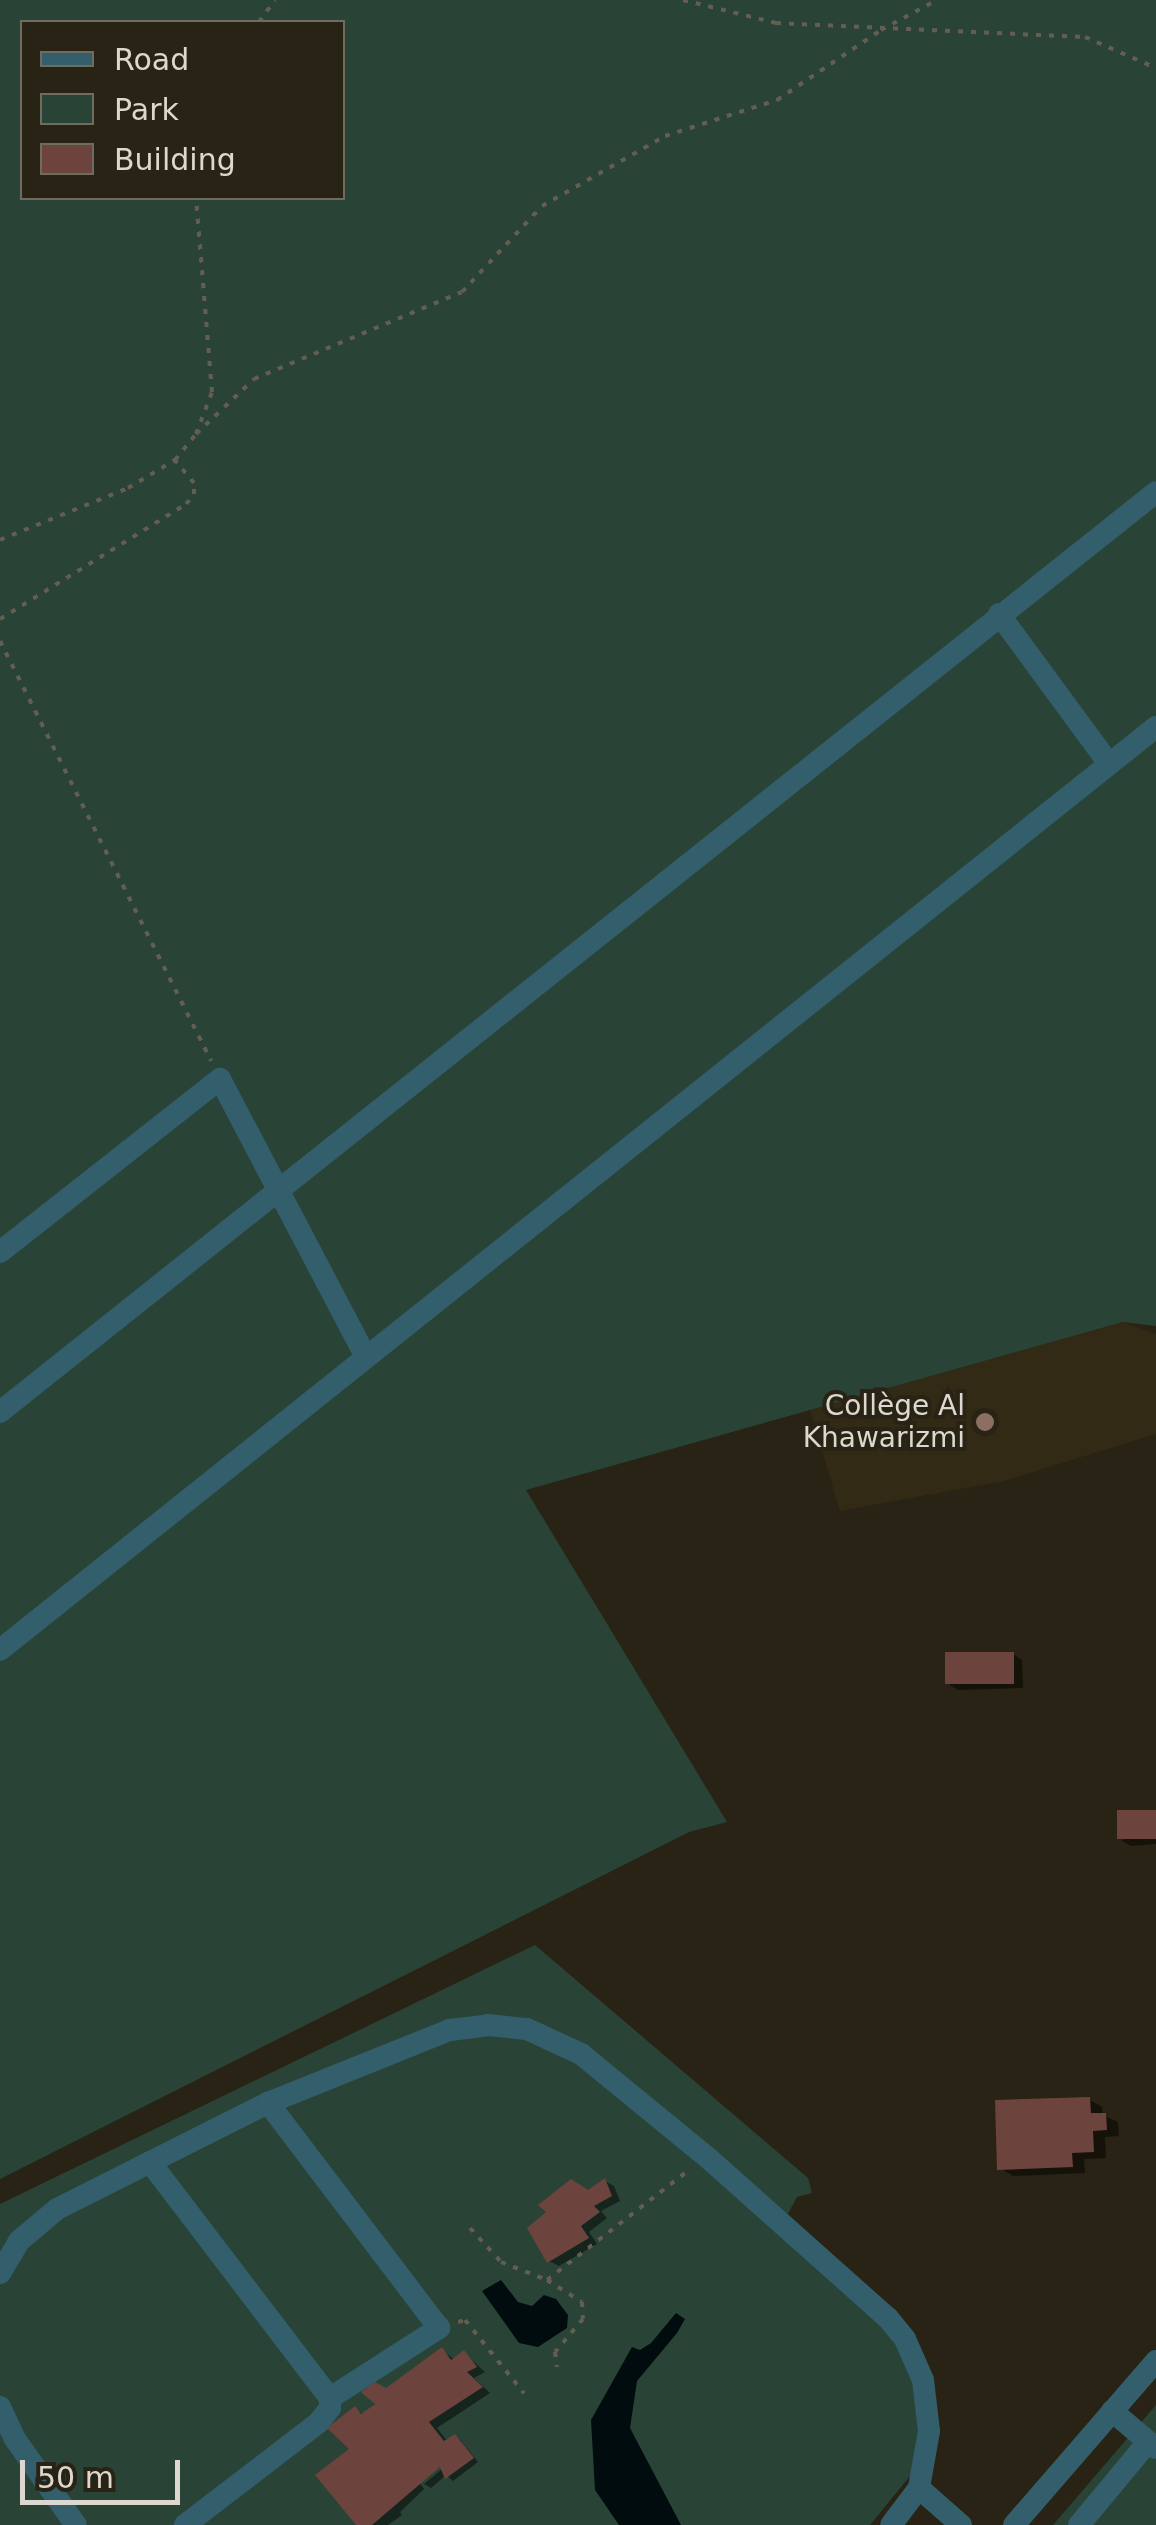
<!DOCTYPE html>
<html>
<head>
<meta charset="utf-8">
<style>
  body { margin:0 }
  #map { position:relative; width:1156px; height:2525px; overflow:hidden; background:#282314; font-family:"DejaVu Sans",sans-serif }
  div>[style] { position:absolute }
  .built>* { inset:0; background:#322a15 }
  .green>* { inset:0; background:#294437 }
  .water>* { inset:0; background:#010c0e }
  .shadow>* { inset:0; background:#0007 }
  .building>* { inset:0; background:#6c443d; transform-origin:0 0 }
  .path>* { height:4px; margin-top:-2px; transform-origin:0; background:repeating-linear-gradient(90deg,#635e51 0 5px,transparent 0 13px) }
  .minor>* { height:22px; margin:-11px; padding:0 11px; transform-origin:11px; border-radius:11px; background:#335e6c }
  .dots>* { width:28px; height:28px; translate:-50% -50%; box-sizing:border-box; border:5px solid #282314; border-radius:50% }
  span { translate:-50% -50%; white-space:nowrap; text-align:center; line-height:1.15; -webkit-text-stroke:8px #282314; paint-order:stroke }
  .poi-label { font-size:28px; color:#dcd8cf }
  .right { translate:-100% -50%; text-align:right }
  .legend { position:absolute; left:20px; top:20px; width:325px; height:180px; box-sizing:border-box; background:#282314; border:2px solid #706b5f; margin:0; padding:12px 18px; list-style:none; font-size:30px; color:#dcd8cf }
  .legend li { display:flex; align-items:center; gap:20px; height:50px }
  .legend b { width:50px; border:2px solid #706b5f }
  .scale { position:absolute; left:20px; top:2460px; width:160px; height:45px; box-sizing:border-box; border:5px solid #dcd8cf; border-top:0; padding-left:12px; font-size:30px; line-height:35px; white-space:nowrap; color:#dcd8cf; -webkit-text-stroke:8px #282314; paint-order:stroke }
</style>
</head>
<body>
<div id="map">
  <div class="built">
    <i style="clip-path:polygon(1123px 1322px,1156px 1334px,1156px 1434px,1004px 1481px,840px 1511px,810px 1410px)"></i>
  </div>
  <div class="green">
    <i style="clip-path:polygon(evenodd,0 0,1156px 0,1156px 1326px,1123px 1322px,526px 1490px,727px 1822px,689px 1832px,0 2179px,0 0,22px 22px,342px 22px,342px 198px,22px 198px,22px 22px)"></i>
    <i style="clip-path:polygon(535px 1945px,808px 2178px,812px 2193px,797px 2197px,784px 2221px,895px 2325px,923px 2392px,919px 2465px,870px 2525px,0 2525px,0 2204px)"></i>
    <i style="clip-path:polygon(1156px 2405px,1156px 2525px,1053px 2525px)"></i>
  </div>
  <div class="water">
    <i style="clip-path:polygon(501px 2280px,518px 2302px,532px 2306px,544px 2295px,556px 2299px,568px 2315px,567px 2328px,538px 2347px,519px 2343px,482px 2291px)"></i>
    <i style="clip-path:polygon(676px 2313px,685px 2319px,677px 2333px,637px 2381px,630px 2428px,681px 2525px,619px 2525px,595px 2490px,591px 2420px,632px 2347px,640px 2350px,651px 2343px)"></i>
  </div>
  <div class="shadow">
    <i style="clip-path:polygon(1013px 1654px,1022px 1660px,1023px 1688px,958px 1690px,949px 1685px)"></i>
    <i style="clip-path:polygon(1156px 1813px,1156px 1844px,1131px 1846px,1122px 1841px)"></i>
    <i style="clip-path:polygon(1090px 2100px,1102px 2107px,1103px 2115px,1118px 2122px,1119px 2136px,1105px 2137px,1106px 2158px,1084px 2159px,1085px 2173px,1013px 2176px,1000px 2168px)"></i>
    <i style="clip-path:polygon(605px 2181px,614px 2186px,620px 2201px,601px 2211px,607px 2218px,589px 2232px,597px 2244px,559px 2266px,549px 2261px,589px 2193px)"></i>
    <i style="clip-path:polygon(442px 2350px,455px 2360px,464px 2353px,485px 2372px,474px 2378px,490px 2393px,437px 2428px,447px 2441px,455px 2437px,460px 2440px,478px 2462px,453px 2481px,446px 2475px,431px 2488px,424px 2484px,442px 2469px,442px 2462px,419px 2482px,424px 2489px,400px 2512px,402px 2515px,388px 2525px,359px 2525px,355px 2409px,364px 2415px,386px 2391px)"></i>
  </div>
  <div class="building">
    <i style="left:1014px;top:1652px;width:32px;height:69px;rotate:90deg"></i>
    <i style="left:1156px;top:1810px;width:29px;height:39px;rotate:90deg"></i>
    <i style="clip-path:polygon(1090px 2097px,1091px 2113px,1106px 2113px,1107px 2130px,1093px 2131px,1094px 2152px,1072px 2153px,1073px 2167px,997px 2170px,995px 2100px)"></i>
    <i style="clip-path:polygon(605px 2178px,612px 2196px,594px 2206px,600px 2212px,581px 2226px,589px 2238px,547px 2263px,527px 2228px,546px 2212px,538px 2205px,571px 2179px,588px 2190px)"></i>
    <i style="clip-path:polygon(442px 2347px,451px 2360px,464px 2350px,477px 2367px,467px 2372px,483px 2387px,429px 2422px,444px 2441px,455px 2434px,474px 2458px,445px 2479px,440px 2467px,372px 2525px,356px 2525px,315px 2475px,349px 2449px,327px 2428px,355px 2406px,361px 2414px,375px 2404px,361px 2392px,375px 2382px,386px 2388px)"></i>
  </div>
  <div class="path">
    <i style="left:683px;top:0;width:96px;rotate:13.9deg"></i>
    <i style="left:776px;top:23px;width:309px;rotate:2.6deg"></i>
    <i style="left:1085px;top:37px;width:77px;rotate:23.6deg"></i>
    <i style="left:259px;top:22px;width:27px;rotate:-54deg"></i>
    <i style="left:196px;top:434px;width:80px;rotate:-43.5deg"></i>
    <i style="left:254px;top:379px;width:225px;rotate:-22.7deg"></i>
    <i style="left:462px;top:292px;width:117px;rotate:-47.1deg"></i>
    <i style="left:542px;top:206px;width:142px;rotate:-29.6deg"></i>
    <i style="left:665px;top:136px;width:118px;rotate:-17.8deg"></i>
    <i style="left:777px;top:100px;width:125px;rotate:-33.9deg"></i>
    <i style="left:881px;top:30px;width:64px;rotate:-28.2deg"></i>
    <i style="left:0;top:540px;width:138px;rotate:-22.1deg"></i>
    <i style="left:128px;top:488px;width:55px;rotate:-30.8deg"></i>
    <i style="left:175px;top:460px;width:33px;rotate:-51deg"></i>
    <i style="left:196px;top:434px;width:45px;rotate:-69.1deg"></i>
    <i style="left:212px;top:392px;width:195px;rotate:-94.7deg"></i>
    <i style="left:0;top:619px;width:219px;rotate:-31.7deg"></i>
    <i style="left:186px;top:504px;width:13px;rotate:-51deg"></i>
    <i style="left:194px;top:494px;width:11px;rotate:-90deg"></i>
    <i style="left:194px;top:483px;width:30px;rotate:-130deg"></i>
    <i style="left:0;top:641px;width:470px;rotate:63.3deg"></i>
    <i style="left:470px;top:2228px;width:46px;rotate:47.6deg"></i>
    <i style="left:501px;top:2262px;width:49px;rotate:21.4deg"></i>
    <i style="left:547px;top:2280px;width:41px;rotate:32.2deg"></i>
    <i style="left:582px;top:2302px;width:17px;rotate:87deg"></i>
    <i style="left:583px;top:2319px;width:43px;rotate:130.3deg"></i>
    <i style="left:555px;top:2352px;width:15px;rotate:82deg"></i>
    <i style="left:547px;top:2280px;width:181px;rotate:-37.8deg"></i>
    <i style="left:458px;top:2322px;width:7px;rotate:-16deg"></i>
    <i style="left:465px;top:2320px;width:94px;rotate:51.1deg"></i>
  </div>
  <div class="minor">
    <i style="left:999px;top:614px;width:186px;rotate:53.7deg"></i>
    <i style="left:0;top:1252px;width:280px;rotate:-38.2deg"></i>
    <i style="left:220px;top:1079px;width:314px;rotate:62.3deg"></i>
    <i style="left:0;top:1412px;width:1477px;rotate:-38.51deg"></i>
    <i style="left:0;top:1650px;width:1479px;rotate:-38.61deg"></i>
    <i style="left:150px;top:2162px;width:297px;rotate:52.7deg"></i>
    <i style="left:0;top:2273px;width:37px;rotate:-59deg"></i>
    <i style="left:19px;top:2241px;width:50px;rotate:-40.1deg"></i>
    <i style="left:57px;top:2209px;width:236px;rotate:-26.7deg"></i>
    <i style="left:268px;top:2103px;width:196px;rotate:-21.9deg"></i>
    <i style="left:450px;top:2030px;width:38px;rotate:-7deg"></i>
    <i style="left:488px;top:2025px;width:39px;rotate:6deg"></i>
    <i style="left:527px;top:2029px;width:60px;rotate:24.8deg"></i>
    <i style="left:581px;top:2054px;width:163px;rotate:39.3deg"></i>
    <i style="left:707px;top:2157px;width:242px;rotate:41.7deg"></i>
    <i style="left:888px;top:2318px;width:27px;rotate:51deg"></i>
    <i style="left:905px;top:2339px;width:45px;rotate:66.3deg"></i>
    <i style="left:923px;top:2380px;width:51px;rotate:83.3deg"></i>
    <i style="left:929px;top:2431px;width:58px;rotate:100deg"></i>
    <i style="left:919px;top:2488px;width:46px;rotate:127.1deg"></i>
    <i style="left:0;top:2407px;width:35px;rotate:65deg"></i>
    <i style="left:15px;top:2439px;width:105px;rotate:54.7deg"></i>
    <i style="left:1112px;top:2411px;width:57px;rotate:40.1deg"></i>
    <i style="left:919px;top:2488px;width:56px;rotate:41.4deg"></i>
    <i style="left:185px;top:2525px;width:169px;rotate:-37.5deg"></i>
    <i style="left:319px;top:2422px;width:18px;rotate:-52deg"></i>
    <i style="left:330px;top:2408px;width:10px;rotate:-90deg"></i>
    <i style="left:330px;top:2398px;width:130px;rotate:-32.7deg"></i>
    <i style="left:439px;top:2328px;width:283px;rotate:-127.2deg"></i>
    <i style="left:1014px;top:2525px;width:217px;rotate:-49.1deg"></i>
    <i style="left:1079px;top:2525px;width:108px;rotate:-50.3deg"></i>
  </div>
  <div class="dots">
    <i style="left:985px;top:1422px;background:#8d6e63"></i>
  </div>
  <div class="poi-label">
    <span class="right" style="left:965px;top:1422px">Collège Al<br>Khawarizmi</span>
  </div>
  <ul class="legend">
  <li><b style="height:12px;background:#335e6c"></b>Road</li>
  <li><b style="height:28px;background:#294437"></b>Park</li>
  <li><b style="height:28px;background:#6c443d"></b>Building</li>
  </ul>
  <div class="scale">50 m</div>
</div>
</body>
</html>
